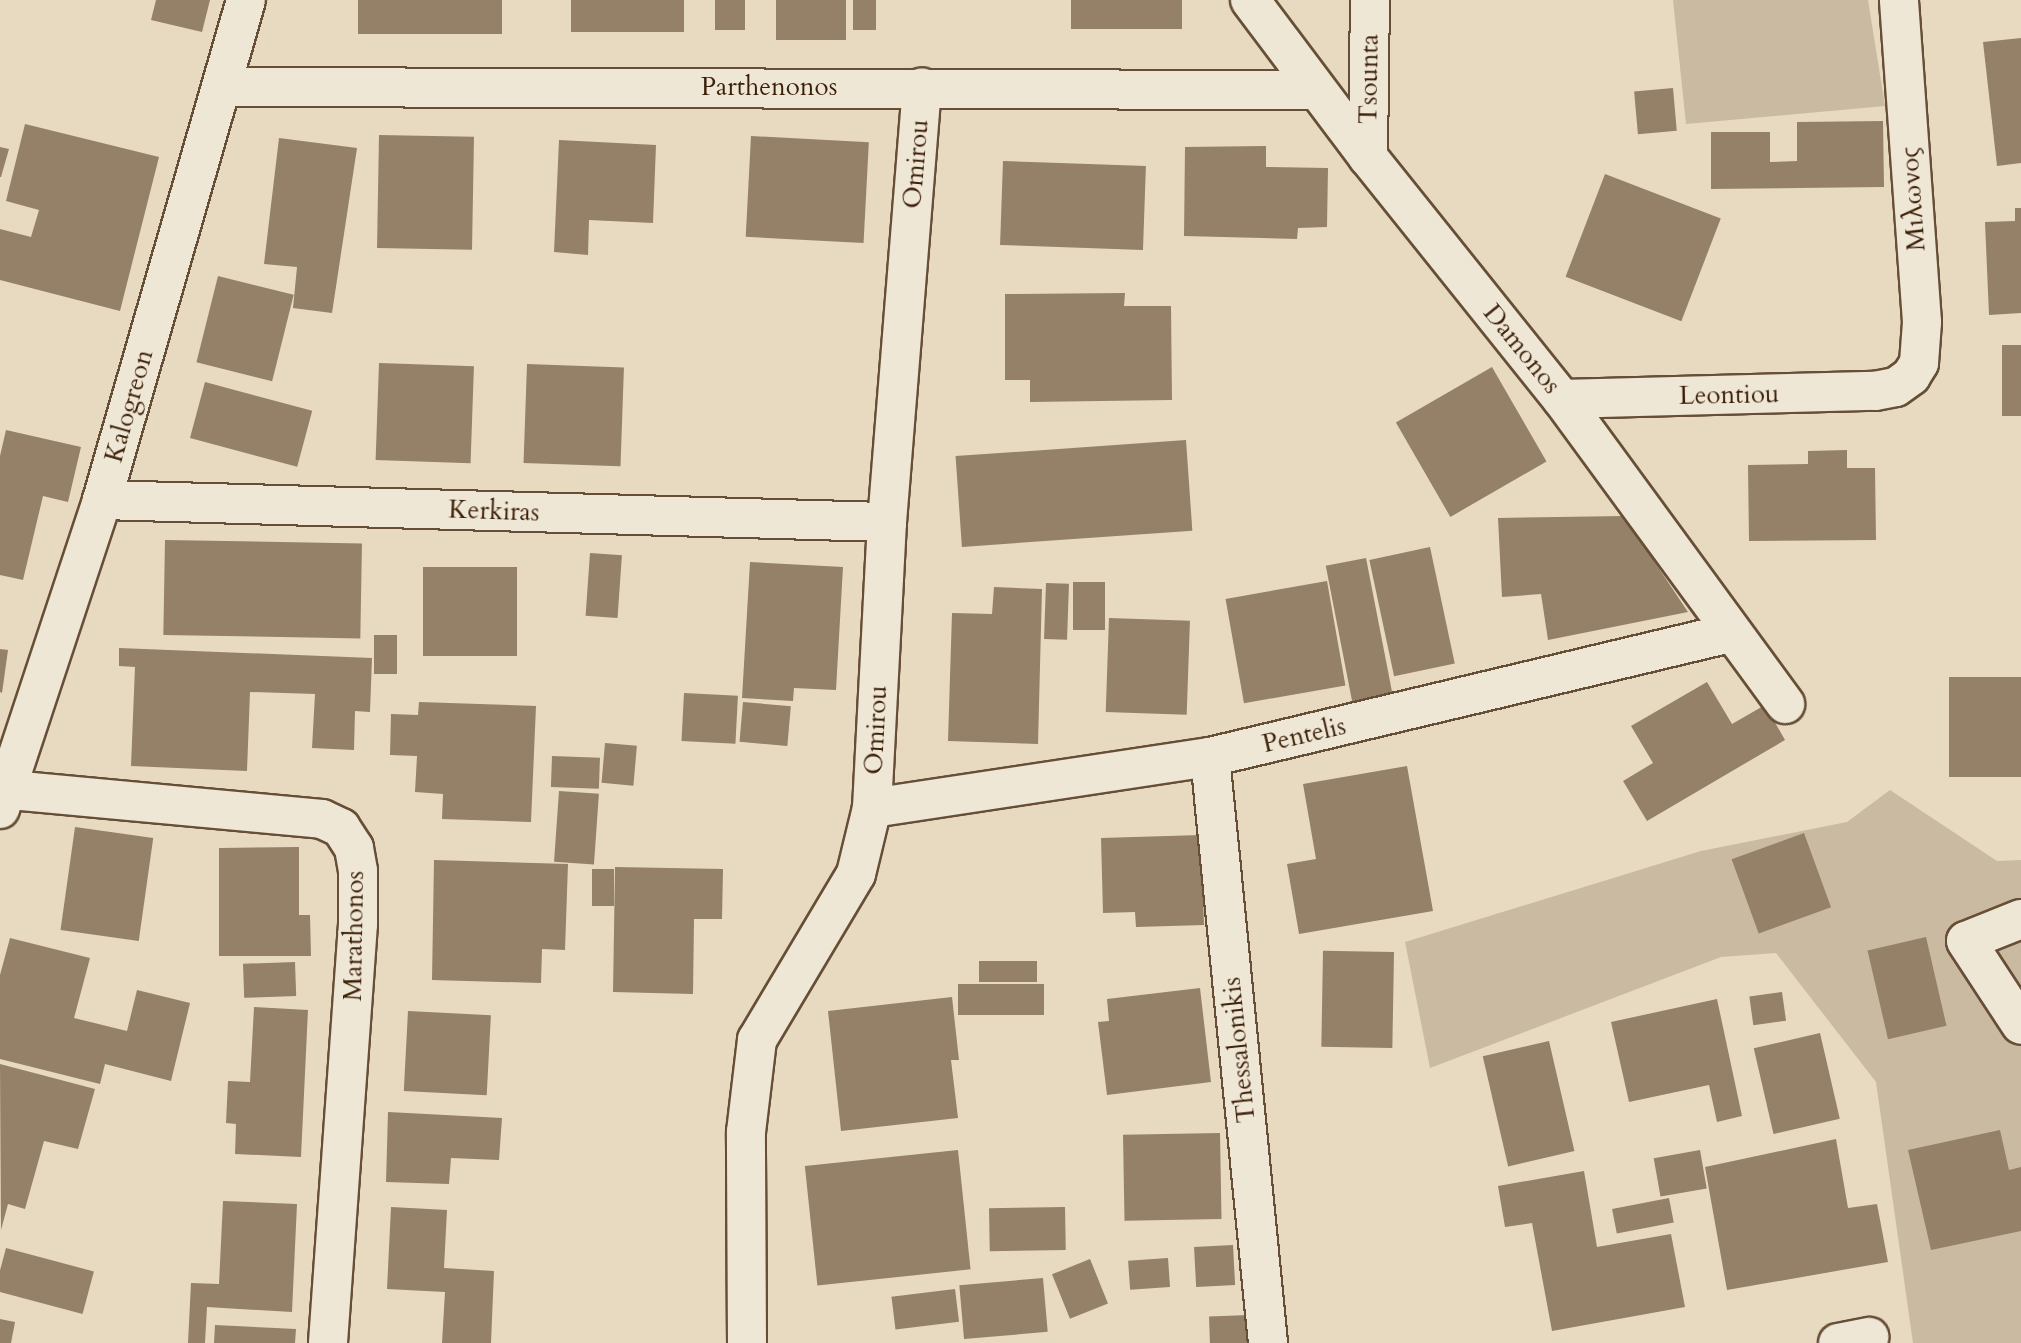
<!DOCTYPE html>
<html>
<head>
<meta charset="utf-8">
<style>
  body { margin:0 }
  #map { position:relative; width:2021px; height:1343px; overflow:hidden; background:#e7dac0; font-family:Cardo,serif }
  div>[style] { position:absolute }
  .green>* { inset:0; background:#cabaa1 }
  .building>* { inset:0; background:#958068; transform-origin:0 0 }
  .roads { filter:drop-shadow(2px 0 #674e36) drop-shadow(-2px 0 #674e36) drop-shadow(0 2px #674e36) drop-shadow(0 -2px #674e36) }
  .street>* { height:38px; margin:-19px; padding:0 19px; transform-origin:19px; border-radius:19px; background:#efe7d6 }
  span { translate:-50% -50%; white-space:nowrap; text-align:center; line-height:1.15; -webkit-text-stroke:5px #efe7d6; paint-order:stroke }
  .street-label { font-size:26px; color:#3c1f08 }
</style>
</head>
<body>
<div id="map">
  <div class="green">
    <i style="clip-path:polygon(1673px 0,1868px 0,1885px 106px,1686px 124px)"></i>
    <i style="clip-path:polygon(1890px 790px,1997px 861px,2021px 860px,2021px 1343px,1913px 1343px,1876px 1082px,1776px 953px,1721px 957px,1430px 1068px,1405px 942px,1701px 851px,1847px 822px)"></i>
  </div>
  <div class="building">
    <i style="clip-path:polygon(156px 0,210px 0,202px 32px,151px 20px)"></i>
    <i style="left:358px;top:0;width:144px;height:34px"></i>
    <i style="left:571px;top:0;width:113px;height:32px"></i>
    <i style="left:715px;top:0;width:30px;height:30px"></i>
    <i style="left:776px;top:0;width:70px;height:40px"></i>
    <i style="left:853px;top:0;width:23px;height:30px"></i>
    <i style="left:1071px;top:0;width:111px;height:29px"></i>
    <i style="clip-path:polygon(2021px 38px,2021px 163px,1997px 166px,1983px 42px)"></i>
    <i style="left:1673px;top:88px;width:43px;height:39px;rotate:85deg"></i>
    <i style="clip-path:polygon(1883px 121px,1884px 187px,1711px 189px,1711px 132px,1770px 132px,1770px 162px,1797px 161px,1797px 122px)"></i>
    <i style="clip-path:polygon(25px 124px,159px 157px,120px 311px,0 280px,0 229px,31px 237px,39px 210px,6px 201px)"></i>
    <i style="left:379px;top:135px;width:95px;height:113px;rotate:1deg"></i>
    <i style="left:751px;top:136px;width:118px;height:101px;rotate:3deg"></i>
    <i style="clip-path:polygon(279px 138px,357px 148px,332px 313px,293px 308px,297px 267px,264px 264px)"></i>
    <i style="clip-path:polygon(559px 140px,656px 145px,653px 223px,589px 220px,588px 255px,554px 252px)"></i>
    <i style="clip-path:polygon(1266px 146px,1266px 167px,1328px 168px,1327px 227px,1298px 228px,1297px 239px,1184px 236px,1185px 147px)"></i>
    <i style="clip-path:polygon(0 147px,9px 149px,1px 177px,0 177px)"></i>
    <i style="left:1003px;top:161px;width:143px;height:84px;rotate:2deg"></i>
    <i style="left:1605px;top:174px;width:124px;height:110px;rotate:21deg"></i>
    <i style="clip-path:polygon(2015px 208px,2021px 208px,2021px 313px,1989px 315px,1985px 222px,2015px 221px)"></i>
    <i style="left:218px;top:276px;width:78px;height:89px;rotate:14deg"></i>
    <i style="clip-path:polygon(1125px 293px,1124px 306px,1171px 306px,1172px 400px,1030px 402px,1030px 380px,1005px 380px,1005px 294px)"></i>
    <i style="left:2002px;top:345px;width:19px;height:71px"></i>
    <i style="left:379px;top:363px;width:95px;height:97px;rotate:2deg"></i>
    <i style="left:527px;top:364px;width:97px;height:99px;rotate:2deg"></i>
    <i style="left:1492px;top:367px;width:109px;height:111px;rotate:60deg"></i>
    <i style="left:205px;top:382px;width:111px;height:58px;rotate:15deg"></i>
    <i style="clip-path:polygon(6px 430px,81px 447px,68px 502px,43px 496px,23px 580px,0 575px,0 456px)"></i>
    <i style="left:1186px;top:440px;width:91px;height:231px;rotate:86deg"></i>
    <i style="clip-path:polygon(1847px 450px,1847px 468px,1875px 468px,1876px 540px,1749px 541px,1748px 465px,1808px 464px,1808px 451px)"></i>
    <i style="clip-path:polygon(1624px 516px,1688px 612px,1548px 640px,1541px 594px,1502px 597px,1498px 518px)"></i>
    <i style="left:165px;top:540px;width:197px;height:95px;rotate:1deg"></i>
    <i style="left:1430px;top:547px;width:119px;height:62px;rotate:78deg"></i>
    <i style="left:590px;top:553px;width:32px;height:63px;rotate:4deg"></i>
    <i style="left:1366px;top:558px;width:147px;height:41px;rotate:79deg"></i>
    <i style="clip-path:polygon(750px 562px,843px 567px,836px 690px,794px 688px,793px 701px,742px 698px)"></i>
    <i style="left:423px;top:567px;width:94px;height:89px"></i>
    <i style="left:1327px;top:581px;width:106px;height:103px;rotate:80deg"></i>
    <i style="left:1073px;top:582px;width:32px;height:48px"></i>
    <i style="left:1046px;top:583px;width:23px;height:56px;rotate:2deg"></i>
    <i style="clip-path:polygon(994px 587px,1042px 589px,1038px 744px,948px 741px,952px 613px,992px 614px)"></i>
    <i style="left:1109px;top:618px;width:81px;height:94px;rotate:2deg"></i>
    <i style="left:374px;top:635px;width:23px;height:39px"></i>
    <i style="clip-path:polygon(119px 648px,372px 658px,370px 712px,355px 711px,354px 750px,312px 748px,315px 694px,250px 692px,247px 771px,131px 766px,135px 667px,119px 666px)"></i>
    <i style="clip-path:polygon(0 649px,8px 650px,2px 693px,0 692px)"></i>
    <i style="left:2021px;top:677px;width:100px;height:72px;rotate:90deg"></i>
    <i style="clip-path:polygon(1707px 682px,1732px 724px,1765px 705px,1785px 740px,1647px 821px,1623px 781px,1653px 763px,1631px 726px)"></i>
    <i style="left:684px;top:693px;width:54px;height:48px;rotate:3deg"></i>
    <i style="clip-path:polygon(419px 702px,536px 706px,531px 822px,442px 819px,443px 794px,415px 792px,417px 756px,390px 755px,391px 714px,418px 715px)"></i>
    <i style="left:743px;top:702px;width:48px;height:40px;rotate:5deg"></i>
    <i style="left:605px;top:743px;width:32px;height:40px;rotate:5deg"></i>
    <i style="left:552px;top:756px;width:48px;height:31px;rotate:2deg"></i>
    <i style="clip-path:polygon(1407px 766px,1433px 911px,1299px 934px,1287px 864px,1316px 859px,1303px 784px)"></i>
    <i style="left:559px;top:791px;width:40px;height:71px;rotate:4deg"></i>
    <i style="left:75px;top:827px;width:79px;height:104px;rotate:8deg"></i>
    <i style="left:1804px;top:833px;width:79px;height:77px;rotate:70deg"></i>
    <i style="clip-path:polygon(1201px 835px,1204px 925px,1136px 927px,1135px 912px,1103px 913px,1101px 838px)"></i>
    <i style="clip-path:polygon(299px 847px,299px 915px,310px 915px,311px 956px,219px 956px,219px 848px)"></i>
    <i style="clip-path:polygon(434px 860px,568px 864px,565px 950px,542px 949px,541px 983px,432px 980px)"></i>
    <i style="clip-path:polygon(615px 867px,723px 869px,722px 919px,694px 919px,693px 994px,613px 992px)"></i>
    <i style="left:592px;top:869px;width:22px;height:37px"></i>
    <i style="left:1926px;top:937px;width:91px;height:60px;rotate:77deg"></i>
    <i style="clip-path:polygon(10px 938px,90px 958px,74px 1018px,127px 1031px,137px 990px,190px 1003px,171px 1081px,105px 1064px,100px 1084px,0 1059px,0 975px)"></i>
    <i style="left:1394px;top:952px;width:96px;height:71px;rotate:91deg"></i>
    <i style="left:979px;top:961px;width:58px;height:21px"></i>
    <i style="left:295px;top:962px;width:34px;height:52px;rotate:88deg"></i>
    <i style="left:958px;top:984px;width:86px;height:31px"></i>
    <i style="clip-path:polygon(1200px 988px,1211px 1082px,1107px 1095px,1098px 1022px,1109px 1021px,1107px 999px)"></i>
    <i style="left:1782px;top:992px;width:29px;height:33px;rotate:82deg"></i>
    <i style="clip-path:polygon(952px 997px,959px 1060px,951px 1060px,958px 1118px,841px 1131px,828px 1011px)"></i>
    <i style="clip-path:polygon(1717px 999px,1742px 1116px,1717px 1122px,1709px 1085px,1629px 1102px,1611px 1022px)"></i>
    <i style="clip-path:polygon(254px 1007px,308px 1010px,301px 1157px,235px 1154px,236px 1124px,226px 1123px,228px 1081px,250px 1082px)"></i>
    <i style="left:408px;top:1011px;width:83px;height:80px;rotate:3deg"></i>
    <i style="left:1820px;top:1033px;width:88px;height:68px;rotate:77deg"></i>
    <i style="left:1549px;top:1041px;width:113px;height:68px;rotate:77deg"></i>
    <i style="clip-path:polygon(0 1064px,95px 1089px,78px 1149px,44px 1141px,25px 1209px,8px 1204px,1px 1230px)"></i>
    <i style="clip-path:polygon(388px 1112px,502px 1118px,499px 1160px,451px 1158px,449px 1184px,386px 1182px)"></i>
    <i style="clip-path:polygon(2000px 1130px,2009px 1170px,2021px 1167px,2021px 1231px,1931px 1250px,1908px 1150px)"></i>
    <i style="left:1220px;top:1133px;width:86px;height:97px;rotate:89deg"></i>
    <i style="clip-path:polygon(1836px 1139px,1848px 1208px,1877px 1204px,1888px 1262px,1727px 1290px,1705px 1167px)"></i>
    <i style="left:958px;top:1150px;width:120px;height:154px;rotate:84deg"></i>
    <i style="left:1700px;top:1150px;width:39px;height:47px;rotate:80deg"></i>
    <i style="clip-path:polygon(1584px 1171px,1597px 1247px,1671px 1234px,1685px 1307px,1552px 1331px,1532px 1223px,1505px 1227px,1498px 1186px)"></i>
    <i style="left:1669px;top:1198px;width:25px;height:58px;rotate:79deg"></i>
    <i style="clip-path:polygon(223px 1201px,297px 1204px,292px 1312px,207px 1307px,205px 1343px,188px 1343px,191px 1283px,219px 1284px)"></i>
    <i style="clip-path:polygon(391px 1207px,447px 1210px,444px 1268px,494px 1271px,491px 1343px,442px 1343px,445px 1292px,387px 1289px)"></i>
    <i style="left:1065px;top:1207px;width:43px;height:76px;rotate:89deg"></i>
    <i style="left:1233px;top:1245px;width:40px;height:39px;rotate:87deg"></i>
    <i style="left:6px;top:1248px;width:91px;height:44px;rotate:15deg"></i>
    <i style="left:1168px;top:1258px;width:29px;height:40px;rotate:86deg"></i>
    <i style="left:1090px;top:1259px;width:48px;height:41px;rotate:68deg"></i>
    <i style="left:1043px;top:1278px;width:54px;height:84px;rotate:85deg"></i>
    <i style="left:955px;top:1289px;width:33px;height:64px;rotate:83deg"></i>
    <i style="left:1249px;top:1315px;width:28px;height:40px;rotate:88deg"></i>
    <i style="clip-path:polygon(0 1319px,15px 1322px,11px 1343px,0 1343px)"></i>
    <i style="clip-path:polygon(215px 1325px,296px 1329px,295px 1343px,214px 1343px)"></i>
  </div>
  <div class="roads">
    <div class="street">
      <i style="left:1250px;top:0;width:196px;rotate:53.1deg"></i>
      <i style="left:1368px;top:157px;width:310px;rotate:51.3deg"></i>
      <i style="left:1562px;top:399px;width:378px;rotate:53.8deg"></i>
      <i style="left:222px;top:87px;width:1094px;rotate:0.16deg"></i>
      <i style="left:1368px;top:157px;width:157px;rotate:-89.3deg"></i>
      <i style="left:1562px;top:399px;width:313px;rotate:-1.5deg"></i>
      <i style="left:1875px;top:391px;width:21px;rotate:-11deg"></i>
      <i style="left:1896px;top:387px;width:19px;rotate:-36deg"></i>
      <i style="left:1911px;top:376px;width:15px;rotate:-58deg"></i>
      <i style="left:1919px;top:363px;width:41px;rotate:-85.8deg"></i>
      <i style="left:1922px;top:322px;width:323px;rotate:-94.1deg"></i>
      <i style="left:102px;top:500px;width:785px;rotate:1.61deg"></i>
      <i style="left:1210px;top:757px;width:589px;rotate:84.35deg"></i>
      <i style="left:0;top:789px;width:323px;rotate:5.3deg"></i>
      <i style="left:322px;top:819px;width:21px;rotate:25deg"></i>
      <i style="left:341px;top:828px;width:24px;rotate:57deg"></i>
      <i style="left:354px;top:848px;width:23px;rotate:80deg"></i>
      <i style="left:358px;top:871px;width:53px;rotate:90deg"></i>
      <i style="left:358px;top:924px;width:420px;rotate:94.1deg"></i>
      <i style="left:872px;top:808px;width:342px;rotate:-8.6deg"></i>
      <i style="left:1210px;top:757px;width:535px;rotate:-13.41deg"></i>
      <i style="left:0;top:809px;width:325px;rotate:-71.7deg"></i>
      <i style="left:102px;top:500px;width:520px;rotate:-73.93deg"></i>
      <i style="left:2021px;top:919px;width:59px;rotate:158.2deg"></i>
      <i style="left:1966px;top:941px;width:100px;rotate:56.8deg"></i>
      <i style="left:747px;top:1343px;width:211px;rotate:-90.3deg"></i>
      <i style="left:746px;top:1132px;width:93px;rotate:-83.2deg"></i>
      <i style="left:757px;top:1040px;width:193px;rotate:-59.2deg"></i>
      <i style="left:856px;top:874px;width:68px;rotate:-76.4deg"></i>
      <i style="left:872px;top:808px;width:286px;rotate:-87deg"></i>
      <i style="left:887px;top:522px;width:436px;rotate:-85.4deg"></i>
      <i style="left:1838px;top:1343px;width:32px;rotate:-11deg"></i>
    </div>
  </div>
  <div class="street-label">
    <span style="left:1369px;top:79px;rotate:-89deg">Tsounta</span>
    <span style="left:769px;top:87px">Parthenonos</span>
    <span style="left:916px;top:164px;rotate:-85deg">Omirou</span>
    <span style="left:1913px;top:199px;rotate:-94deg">Μιλωνος</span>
    <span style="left:1522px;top:349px;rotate:51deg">Damonos</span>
    <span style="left:1729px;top:395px;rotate:-1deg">Leontiou</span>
    <span style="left:129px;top:406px;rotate:-74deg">Kalogreon</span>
    <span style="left:494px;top:511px;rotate:2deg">Kerkiras</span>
    <span style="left:876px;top:730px;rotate:-87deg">Omirou</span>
    <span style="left:1304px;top:735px;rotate:-13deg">Pentelis</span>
    <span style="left:354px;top:936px;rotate:-89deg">Marathonos</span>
    <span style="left:1239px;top:1050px;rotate:-96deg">Thessalonikis</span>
  </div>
</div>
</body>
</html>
